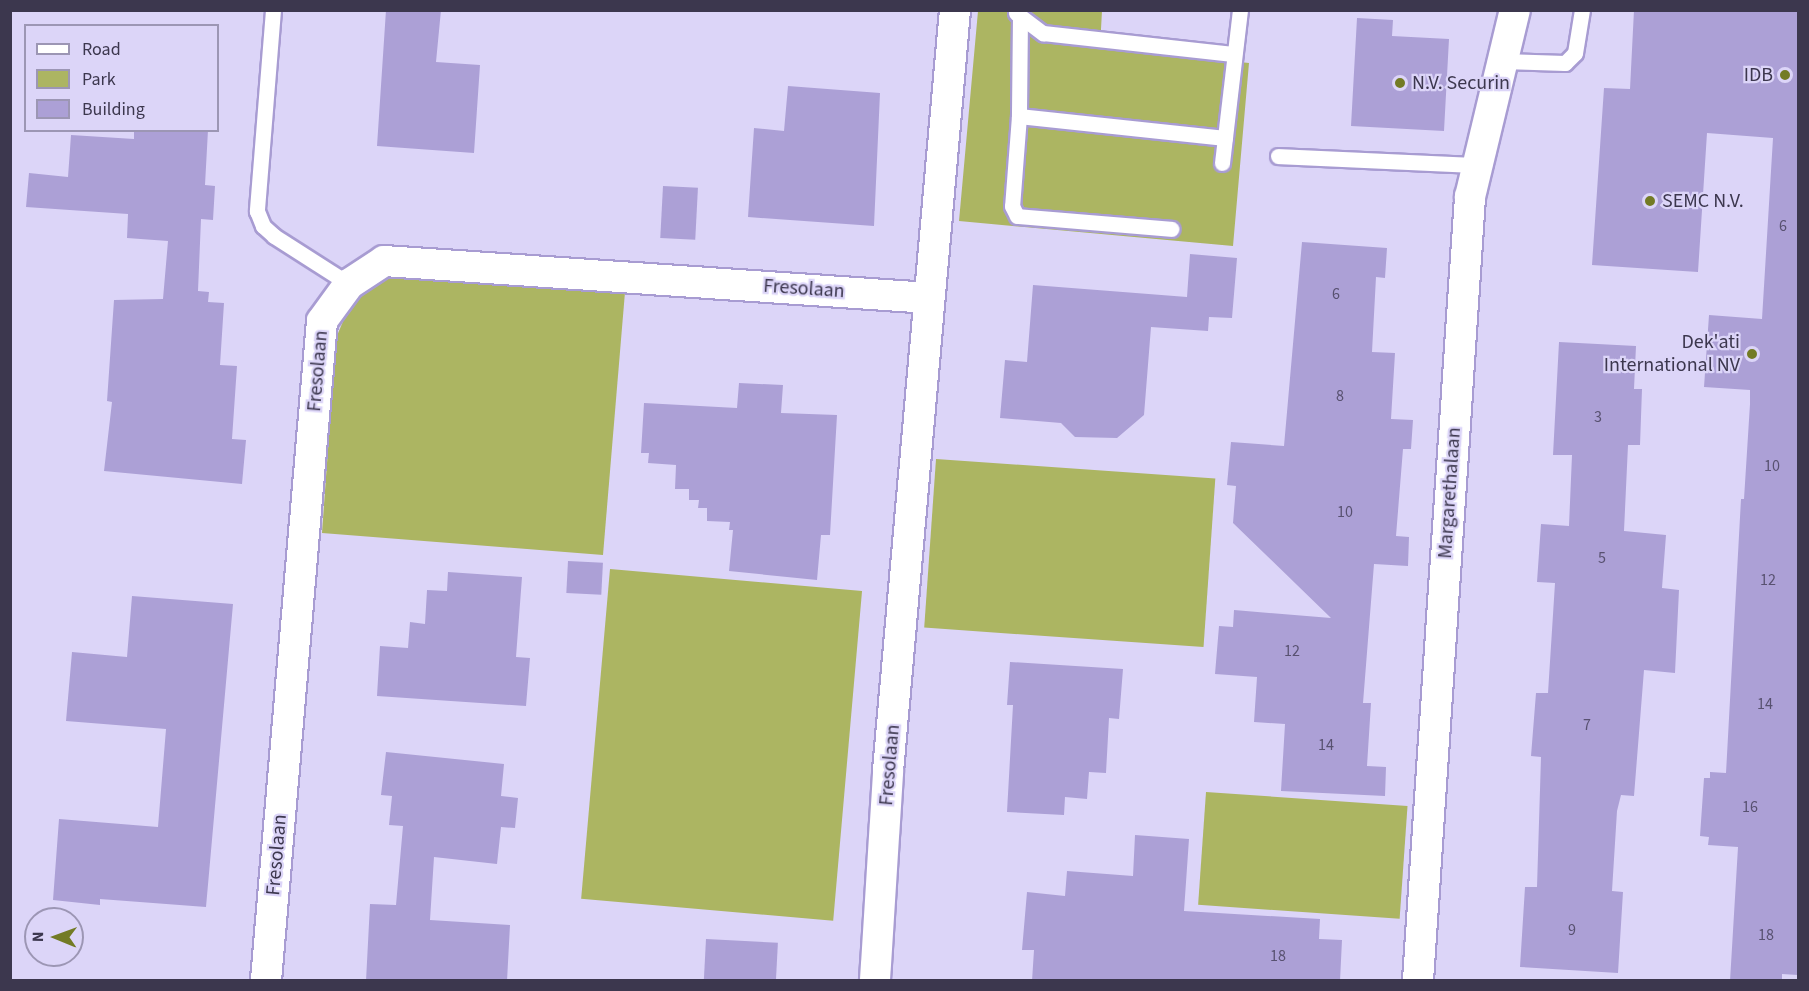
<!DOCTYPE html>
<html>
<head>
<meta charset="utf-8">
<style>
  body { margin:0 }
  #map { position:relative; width:1809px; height:991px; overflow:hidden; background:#dcd5f8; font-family:"Source Sans 3",sans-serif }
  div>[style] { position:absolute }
  .green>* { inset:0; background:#acb562; transform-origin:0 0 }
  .building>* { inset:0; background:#aca0d6; transform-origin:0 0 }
  .roads { filter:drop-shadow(2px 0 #a89cd2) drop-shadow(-2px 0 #a89cd2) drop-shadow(0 2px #a89cd2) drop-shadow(0 -2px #a89cd2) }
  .service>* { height:15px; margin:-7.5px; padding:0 7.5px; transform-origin:7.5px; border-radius:7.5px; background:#fff }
  .minor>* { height:30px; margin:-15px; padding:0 15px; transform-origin:15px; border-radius:15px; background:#fff }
  .dots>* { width:16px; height:16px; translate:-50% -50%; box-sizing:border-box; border:3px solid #dcd5f8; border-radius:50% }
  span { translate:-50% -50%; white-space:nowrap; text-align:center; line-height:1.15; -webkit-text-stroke:4.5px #dcd5f8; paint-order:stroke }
  .number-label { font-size:16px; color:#585170 }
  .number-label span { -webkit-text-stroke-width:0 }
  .poi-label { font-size:20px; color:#3c374e }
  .right { translate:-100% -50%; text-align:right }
  .left { translate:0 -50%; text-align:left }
  .street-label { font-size:20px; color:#3c374e }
  .frame { position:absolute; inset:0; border:12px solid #3c374e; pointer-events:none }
  .legend { position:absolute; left:24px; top:24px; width:195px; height:108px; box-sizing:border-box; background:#dcd5f8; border:2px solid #9c96b4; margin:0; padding:8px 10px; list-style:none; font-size:18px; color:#3c374e }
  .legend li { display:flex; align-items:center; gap:12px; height:30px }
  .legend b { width:30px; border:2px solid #9c96b4 }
  .north { position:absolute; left:24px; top:907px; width:60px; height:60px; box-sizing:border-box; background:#dcd5f8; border:2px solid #9c96b4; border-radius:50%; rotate:271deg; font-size:16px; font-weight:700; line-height:24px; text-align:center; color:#3c374e }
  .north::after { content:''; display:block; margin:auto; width:21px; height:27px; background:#737b25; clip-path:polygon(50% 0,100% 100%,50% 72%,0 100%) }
</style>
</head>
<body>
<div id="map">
  <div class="green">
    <i style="clip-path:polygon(978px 11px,1102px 11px,1100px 47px,1249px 63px,1233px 246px,959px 221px)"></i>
    <i style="clip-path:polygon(391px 275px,625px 292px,603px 555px,322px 533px,336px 338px,347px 312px,362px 291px)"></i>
    <i style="left:936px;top:459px;width:280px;height:169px;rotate:4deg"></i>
    <i style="left:610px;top:569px;width:253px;height:331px;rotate:5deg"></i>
    <i style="left:1206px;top:792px;width:202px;height:113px;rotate:4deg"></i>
  </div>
  <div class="building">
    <i style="clip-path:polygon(386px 10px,441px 10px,436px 62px,480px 65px,474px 153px,377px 146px)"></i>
    <i style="clip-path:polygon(1634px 10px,1798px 10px,1798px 975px,1782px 974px,1782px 981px,1730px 981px,1738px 847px,1708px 845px,1709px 837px,1700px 836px,1704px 778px,1710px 778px,1710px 772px,1726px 773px,1741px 499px,1744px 499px,1750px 404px,1750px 390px,1704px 387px,1709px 315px,1762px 319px,1773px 138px,1707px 133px,1698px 272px,1592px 265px,1604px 88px,1630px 89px)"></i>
    <i style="clip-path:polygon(1357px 18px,1393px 20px,1392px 36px,1449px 39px,1444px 131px,1351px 126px)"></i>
    <i style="clip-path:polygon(788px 86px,880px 93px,874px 226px,748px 217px,754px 128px,784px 131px)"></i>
    <i style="clip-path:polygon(134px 130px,208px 130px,205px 185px,215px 186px,213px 220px,201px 219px,198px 291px,209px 292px,208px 302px,224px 303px,220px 365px,237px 366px,232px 439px,246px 440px,242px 484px,104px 471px,112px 402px,107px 401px,114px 300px,163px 299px,168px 241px,127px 238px,128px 214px,26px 207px,29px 173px,68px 177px,71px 135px,134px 139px)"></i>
    <i style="left:663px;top:186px;width:35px;height:52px;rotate:3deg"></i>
    <i style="clip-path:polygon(1302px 242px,1387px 248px,1385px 278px,1376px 277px,1372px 352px,1395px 353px,1391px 419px,1413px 420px,1411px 449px,1403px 449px,1396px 536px,1409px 537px,1408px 566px,1374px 564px,1363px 703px,1371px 703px,1367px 766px,1386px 767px,1385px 796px,1281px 791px,1285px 724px,1254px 722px,1257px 677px,1215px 674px,1219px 626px,1233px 627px,1234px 610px,1331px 618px,1233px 523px,1236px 486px,1227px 485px,1231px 442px,1284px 446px)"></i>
    <i style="clip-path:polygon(1190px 254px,1237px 258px,1232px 318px,1209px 317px,1208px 331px,1151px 327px,1144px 415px,1117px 438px,1075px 437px,1061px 423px,1000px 418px,1005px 360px,1027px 362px,1033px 285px,1187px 297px)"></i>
    <i style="clip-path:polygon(1559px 342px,1636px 346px,1634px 389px,1642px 389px,1640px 445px,1628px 445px,1624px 531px,1666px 535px,1662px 588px,1679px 590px,1675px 673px,1644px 670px,1634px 796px,1621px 795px,1617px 811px,1612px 891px,1623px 892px,1618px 973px,1520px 967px,1525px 887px,1537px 887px,1541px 757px,1531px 756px,1536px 693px,1548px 693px,1555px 583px,1537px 582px,1541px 524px,1569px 526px,1572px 455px,1553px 455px)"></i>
    <i style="clip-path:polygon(739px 383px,783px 385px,781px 413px,837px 415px,830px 535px,821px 535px,817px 580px,729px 571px,733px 530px,729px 530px,730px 522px,707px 521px,707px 508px,698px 508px,699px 500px,689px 500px,689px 489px,675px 489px,676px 465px,648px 463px,649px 453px,641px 453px,644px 403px,737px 408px)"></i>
    <i style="left:568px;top:561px;width:35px;height:32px;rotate:3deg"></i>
    <i style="clip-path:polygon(448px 572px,522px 577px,516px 657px,530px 658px,526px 706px,377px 696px,380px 646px,408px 648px,410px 622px,425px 624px,427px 590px,447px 591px)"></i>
    <i style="clip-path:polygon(132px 596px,233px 604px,206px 907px,100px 899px,100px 905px,53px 900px,59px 819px,158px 827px,166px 729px,66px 721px,72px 652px,127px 657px)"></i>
    <i style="clip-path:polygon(1010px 662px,1123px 669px,1119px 719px,1109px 718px,1106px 773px,1089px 772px,1087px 799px,1065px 797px,1064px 815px,1007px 812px,1013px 705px,1007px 705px)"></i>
    <i style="clip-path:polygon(386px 752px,504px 764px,501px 796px,518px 798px,515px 828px,501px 827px,497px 864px,434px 857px,430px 920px,510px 925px,507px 981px,366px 981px,370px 904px,396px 905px,403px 826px,389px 825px,392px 796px,381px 795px)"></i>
    <i style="clip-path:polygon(1135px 835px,1189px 839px,1184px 911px,1320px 919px,1319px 939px,1342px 940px,1340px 981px,1032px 981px,1034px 950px,1022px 950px,1027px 892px,1065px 896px,1067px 871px,1133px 876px)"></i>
    <i style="left:706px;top:939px;width:72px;height:42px;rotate:3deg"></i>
  </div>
  <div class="roads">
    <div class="service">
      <i style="left:273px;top:10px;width:202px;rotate:94.6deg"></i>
      <i style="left:257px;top:211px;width:16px;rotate:68deg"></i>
      <i style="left:263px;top:226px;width:15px;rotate:42deg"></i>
      <i style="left:274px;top:236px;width:89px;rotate:32.6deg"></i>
      <i style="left:1016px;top:13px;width:34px;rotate:37deg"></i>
      <i style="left:1043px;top:33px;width:191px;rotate:6.3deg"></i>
      <i style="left:1020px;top:17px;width:99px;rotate:90.6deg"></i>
      <i style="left:1019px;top:116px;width:90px;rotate:94.4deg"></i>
      <i style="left:1012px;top:206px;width:11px;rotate:63deg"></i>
      <i style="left:1017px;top:216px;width:155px;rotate:4.8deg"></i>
      <i style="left:1503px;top:61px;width:62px;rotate:1.8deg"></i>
      <i style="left:1565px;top:63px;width:14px;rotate:-45deg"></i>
      <i style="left:1575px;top:53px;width:44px;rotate:-80.8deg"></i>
      <i style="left:1019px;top:116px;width:207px;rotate:6.1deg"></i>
      <i style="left:1278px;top:156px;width:200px;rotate:2.6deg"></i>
      <i style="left:1222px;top:163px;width:154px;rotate:-83.3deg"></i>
    </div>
    <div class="minor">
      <i style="left:266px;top:980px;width:661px;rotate:-85.14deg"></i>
      <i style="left:322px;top:321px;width:46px;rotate:-53.9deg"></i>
      <i style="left:349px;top:284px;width:42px;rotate:-33.3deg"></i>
      <i style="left:384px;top:261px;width:546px;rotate:3.88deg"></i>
      <i style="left:875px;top:980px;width:209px;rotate:-86.4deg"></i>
      <i style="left:888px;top:771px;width:764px;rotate:-84.97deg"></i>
      <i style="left:1418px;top:980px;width:785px;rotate:-86.2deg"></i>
      <i style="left:1470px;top:197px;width:192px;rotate:-76.5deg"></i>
    </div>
  </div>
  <div class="dots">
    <i style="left:1785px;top:75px;background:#737b25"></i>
    <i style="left:1400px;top:83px;background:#737b25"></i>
    <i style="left:1650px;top:201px;background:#737b25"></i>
    <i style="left:1752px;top:354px;background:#737b25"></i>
  </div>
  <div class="number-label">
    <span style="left:1783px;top:226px">6</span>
    <span style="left:1336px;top:294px">6</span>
    <span style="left:1340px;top:396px">8</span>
    <span style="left:1598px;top:417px">3</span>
    <span style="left:1772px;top:466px">10</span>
    <span style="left:1345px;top:512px">10</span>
    <span style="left:1602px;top:558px">5</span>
    <span style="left:1768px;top:580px">12</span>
    <span style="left:1292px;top:651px">12</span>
    <span style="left:1765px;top:704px">14</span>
    <span style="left:1587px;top:725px">7</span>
    <span style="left:1326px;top:745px">14</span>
    <span style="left:1750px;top:807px">16</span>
    <span style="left:1572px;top:930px">9</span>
    <span style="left:1766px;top:935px">18</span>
    <span style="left:1278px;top:956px">18</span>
  </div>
  <div class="poi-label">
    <span class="right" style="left:1773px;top:75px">IDB</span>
    <span class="left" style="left:1412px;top:83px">N.V. Securin</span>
    <span class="left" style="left:1662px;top:201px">SEMC N.V.</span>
    <span class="right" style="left:1740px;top:354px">Dek'ati<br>International NV</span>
  </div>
  <div class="street-label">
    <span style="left:804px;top:289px;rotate:4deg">Fresolaan</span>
    <span style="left:318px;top:371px;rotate:-85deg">Fresolaan</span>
    <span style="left:1450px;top:493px;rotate:-86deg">Margarethalaan</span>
    <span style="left:890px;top:765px;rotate:-85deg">Fresolaan</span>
    <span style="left:277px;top:855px;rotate:-85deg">Fresolaan</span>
  </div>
  <div class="frame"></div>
  <ul class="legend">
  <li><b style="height:8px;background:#fff"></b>Road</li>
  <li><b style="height:16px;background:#acb562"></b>Park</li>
  <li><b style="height:16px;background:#aca0d6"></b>Building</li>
  </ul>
  <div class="north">N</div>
</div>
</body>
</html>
